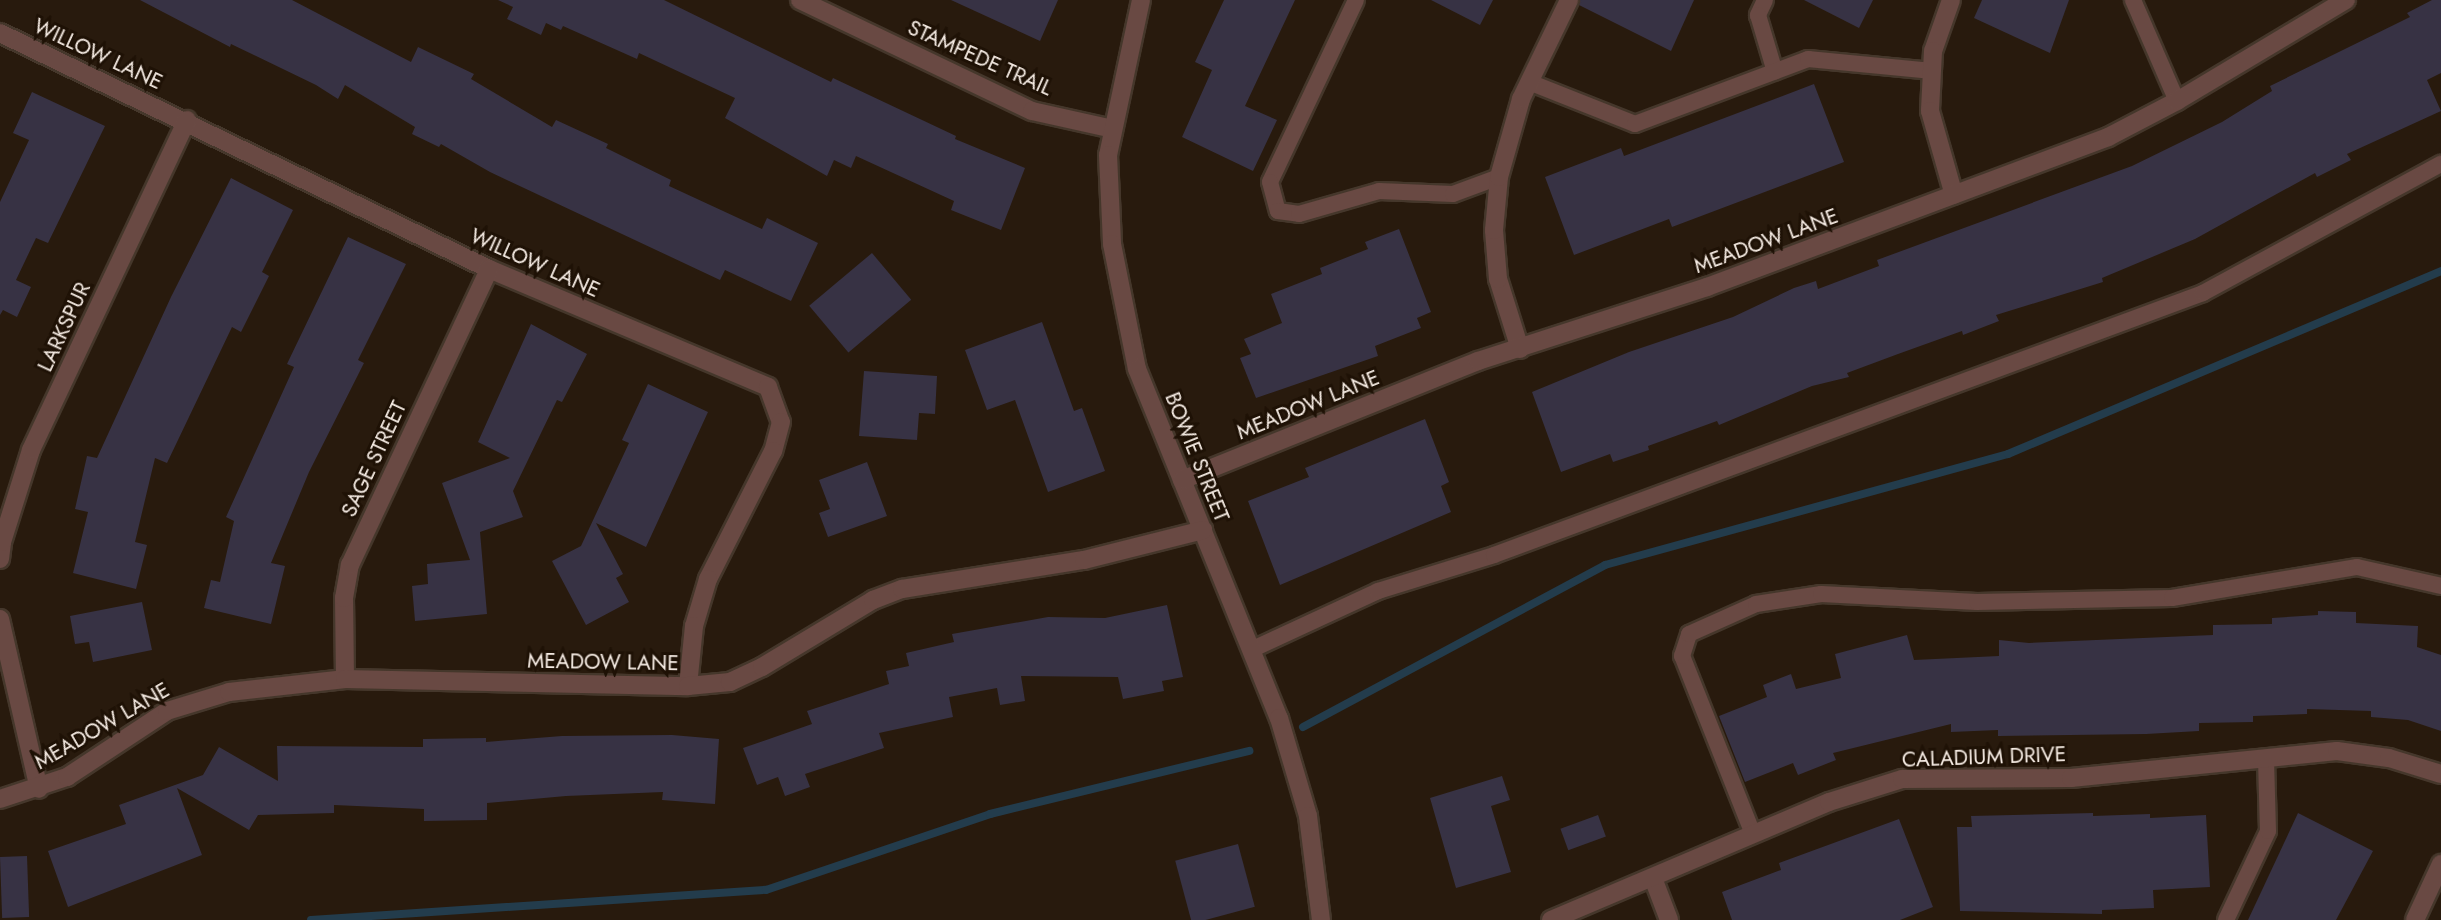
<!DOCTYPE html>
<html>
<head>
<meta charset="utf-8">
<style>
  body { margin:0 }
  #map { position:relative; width:2441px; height:920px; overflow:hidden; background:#281a0d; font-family:Jost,sans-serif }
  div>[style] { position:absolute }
  .stream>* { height:8px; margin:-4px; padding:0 4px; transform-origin:4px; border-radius:4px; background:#233c4c }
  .building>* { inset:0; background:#373244; transform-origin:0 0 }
  .roads { filter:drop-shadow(2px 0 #45372b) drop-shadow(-2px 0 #45372b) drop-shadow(0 2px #45372b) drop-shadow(0 -2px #45372b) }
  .service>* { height:16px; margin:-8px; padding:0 8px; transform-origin:8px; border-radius:8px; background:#694943 }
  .minor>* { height:18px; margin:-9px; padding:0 9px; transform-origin:9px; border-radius:9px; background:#694943 }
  span { translate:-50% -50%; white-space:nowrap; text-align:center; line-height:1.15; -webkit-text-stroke:6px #1e1105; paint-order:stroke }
  .street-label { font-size:21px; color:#f6ece4 }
</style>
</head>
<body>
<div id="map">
  <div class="stream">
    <i style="left:1303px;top:727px;width:343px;rotate:-28.2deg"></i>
    <i style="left:1605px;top:565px;width:418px;rotate:-15.4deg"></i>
    <i style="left:2008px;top:454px;width:470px;rotate:-22.9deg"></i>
    <i style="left:311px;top:920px;width:456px;rotate:-3.8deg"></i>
    <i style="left:766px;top:890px;width:237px;rotate:-18.7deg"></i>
    <i style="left:990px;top:814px;width:267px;rotate:-13.7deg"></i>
  </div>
  <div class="building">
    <i style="clip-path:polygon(140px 0,292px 0,411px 62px,418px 47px,474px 74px,471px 79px,552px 127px,556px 120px,608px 144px,606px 148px,671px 180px,669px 186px,762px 229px,767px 218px,818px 243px,791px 301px,725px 270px,720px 280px,490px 172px,441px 144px,439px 147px,412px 134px,415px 127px,345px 85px,338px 99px,316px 85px,231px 44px,230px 47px)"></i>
    <i style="clip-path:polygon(498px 0,664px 0,831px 82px,833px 78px,956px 136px,955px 139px,1025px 168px,1001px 230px,951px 210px,954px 201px,856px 156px,851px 168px,834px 160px,827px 176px,725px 118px,735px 98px,639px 53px,637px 59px,563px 26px,561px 30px,546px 23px,541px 35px,507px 19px,513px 7px)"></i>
    <i style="clip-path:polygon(951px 0,1058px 0,1040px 41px)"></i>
    <i style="clip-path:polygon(1224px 0,1295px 0,1245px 106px,1277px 120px,1253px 171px,1182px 137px,1212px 70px,1195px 62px)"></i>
    <i style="clip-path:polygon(1431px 0,1493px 0,1480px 25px)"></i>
    <i style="clip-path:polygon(1580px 0,1694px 0,1671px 51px,1579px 5px)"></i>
    <i style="clip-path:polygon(1804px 0,1873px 0,1859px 28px)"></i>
    <i style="clip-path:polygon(1982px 0,2069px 0,2050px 53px,1974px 18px)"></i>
    <i style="clip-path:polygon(2432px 0,2441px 0,2441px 73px,2427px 80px,2441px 111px,2347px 154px,2351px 160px,2317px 177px,2315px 173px,2195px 239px,2102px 278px,2103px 282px,1996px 315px,1999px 321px,1963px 335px,1962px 331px,1898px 354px,1847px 373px,1849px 377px,1812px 386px,1719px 425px,1717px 421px,1648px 446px,1649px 450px,1613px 462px,1610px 454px,1561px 472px,1532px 392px,1629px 352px,1733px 317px,1794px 288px,1816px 281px,1818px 289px,1879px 266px,1877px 260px,2132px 166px,2222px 122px,2272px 91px,2270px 86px,2410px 17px,2407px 13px)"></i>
    <i style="clip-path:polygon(1814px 84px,1844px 162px,1672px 227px,1669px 219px,1574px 255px,1545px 177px,1621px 148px,1624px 156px)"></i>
    <i style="clip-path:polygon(32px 92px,105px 126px,48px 243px,36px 238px,16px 280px,31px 287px,17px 317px,3px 310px,0 315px,0 202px,29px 140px,13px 133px)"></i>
    <i style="clip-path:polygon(231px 178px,293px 210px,262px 272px,269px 276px,241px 332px,232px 327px,167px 463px,155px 458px,135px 542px,147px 545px,136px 589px,73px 573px,88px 512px,75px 509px,87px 456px,97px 458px,171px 297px)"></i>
    <i style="clip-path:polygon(1399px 229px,1431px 312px,1417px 318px,1421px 328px,1375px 346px,1378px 356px,1256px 398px,1240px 358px,1251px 354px,1244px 339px,1282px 323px,1271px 294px,1322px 274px,1320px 268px,1368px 249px,1365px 242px)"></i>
    <i style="clip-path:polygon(348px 237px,406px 264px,358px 360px,364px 363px,309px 472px,271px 563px,285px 566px,271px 624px,204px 608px,211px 580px,220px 582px,234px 521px,226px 517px,294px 367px,287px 364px)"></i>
    <i style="left:872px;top:253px;width:61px;height:82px;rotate:50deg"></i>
    <i style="clip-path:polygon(1042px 322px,1074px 411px,1082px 408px,1105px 471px,1048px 492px,1015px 400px,987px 410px,965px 350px)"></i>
    <i style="clip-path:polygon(531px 324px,587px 354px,562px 402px,557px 400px,513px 491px,523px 517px,480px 532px,487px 614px,415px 621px,412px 586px,428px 584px,427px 564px,470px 560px,442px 483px,510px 458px,478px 442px)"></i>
    <i style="clip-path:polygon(864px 371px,937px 376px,935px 414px,919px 413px,917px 440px,859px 436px)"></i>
    <i style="clip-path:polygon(648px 384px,708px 412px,646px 547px,596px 523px,623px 574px,616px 578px,629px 602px,586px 625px,552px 561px,581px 546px,629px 443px,622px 440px)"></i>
    <i style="clip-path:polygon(1425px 419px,1449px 482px,1441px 486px,1451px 512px,1280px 585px,1248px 501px,1309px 477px,1305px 468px)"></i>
    <i style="clip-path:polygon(867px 462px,887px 516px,828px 537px,819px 513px,830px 509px,819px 480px)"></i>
    <i style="clip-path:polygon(142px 602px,152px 650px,93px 662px,89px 642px,75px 644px,70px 616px)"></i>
    <i style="clip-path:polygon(1167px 605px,1183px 677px,1162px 681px,1164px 691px,1123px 699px,1118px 677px,1021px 676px,1025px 701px,1000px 705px,997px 688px,949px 697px,953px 717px,879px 733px,884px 748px,805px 774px,810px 787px,785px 796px,778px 777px,757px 785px,743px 748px,812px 724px,807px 711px,889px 684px,886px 671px,909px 666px,906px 653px,954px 642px,952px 634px,1048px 617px,1105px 618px)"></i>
    <i style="clip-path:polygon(2318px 611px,2356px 612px,2356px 623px,2418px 626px,2417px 647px,2441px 655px,2441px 731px,2408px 720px,2371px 717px,2371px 711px,2307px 709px,2307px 714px,2253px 716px,2253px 722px,2199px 723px,2199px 731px,2146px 734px,1998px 736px,1998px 730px,1951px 732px,1951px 724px,1833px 753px,1836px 760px,1798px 775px,1793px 763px,1745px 782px,1719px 716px,1767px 697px,1763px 685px,1791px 674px,1796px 689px,1841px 678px,1835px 654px,1907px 635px,1914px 660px,1999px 656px,1999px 640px,2029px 643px,2213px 635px,2213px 625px,2272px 624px,2272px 618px,2318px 615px)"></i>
    <i style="clip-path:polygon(672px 735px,719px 739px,715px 804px,662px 800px,663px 792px,566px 796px,487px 803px,487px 820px,424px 821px,424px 809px,334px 805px,334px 813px,258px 815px,249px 830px,177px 788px,202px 855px,68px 907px,48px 851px,126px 824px,119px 805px,203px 775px,219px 747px,278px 781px,277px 746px,423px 747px,423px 739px,486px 738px,486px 742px,562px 736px)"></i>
    <i style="clip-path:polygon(1502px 776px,1510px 800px,1491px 806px,1511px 872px,1456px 888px,1430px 798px)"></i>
    <i style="clip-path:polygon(2093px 813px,2093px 816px,2150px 814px,2150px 818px,2206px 815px,2210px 887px,2153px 890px,2154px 908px,2102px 910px,2102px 914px,1960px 911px,1957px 827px,1972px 827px,1971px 816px)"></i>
    <i style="clip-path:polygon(2298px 813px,2373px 851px,2336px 920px,2248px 920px)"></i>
    <i style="left:1598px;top:815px;width:23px;height:40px;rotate:70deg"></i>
    <i style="clip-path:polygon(1899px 819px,1933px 907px,1900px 920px,1732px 920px,1722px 892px,1781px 870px,1779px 863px)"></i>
    <i style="left:1238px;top:844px;width:65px;height:65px;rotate:75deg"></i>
    <i style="left:27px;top:856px;width:61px;height:27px;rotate:88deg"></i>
  </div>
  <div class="roads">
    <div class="service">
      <i style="left:1356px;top:0;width:201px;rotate:115.3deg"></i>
      <i style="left:1270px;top:182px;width:30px;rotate:75deg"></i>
      <i style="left:1278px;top:211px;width:21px;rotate:8deg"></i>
      <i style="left:1299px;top:214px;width:83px;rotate:-16deg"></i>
      <i style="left:1379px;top:191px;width:74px;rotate:2.3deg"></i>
      <i style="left:1453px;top:194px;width:49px;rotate:-20.3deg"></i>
      <i style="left:1765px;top:0;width:17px;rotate:115deg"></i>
      <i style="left:1758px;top:15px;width:59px;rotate:73.4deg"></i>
      <i style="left:2133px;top:0;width:110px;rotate:66.5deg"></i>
      <i style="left:1529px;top:82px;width:114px;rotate:21.6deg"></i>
      <i style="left:1635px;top:124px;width:185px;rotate:-20.6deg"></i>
      <i style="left:1808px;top:59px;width:125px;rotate:5.5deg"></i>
      <i style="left:1251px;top:650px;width:140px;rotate:-24.9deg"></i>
      <i style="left:1378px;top:591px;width:121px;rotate:-17.2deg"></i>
      <i style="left:1494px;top:555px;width:756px;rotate:-20.28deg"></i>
      <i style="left:2203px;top:293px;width:271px;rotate:-28.5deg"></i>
      <i style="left:1753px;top:834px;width:192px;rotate:-111.7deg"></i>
      <i style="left:1682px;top:656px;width:23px;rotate:-72deg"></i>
      <i style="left:1689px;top:634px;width:73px;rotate:-24.1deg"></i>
      <i style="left:1756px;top:604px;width:66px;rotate:-8.7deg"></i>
      <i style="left:1821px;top:594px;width:156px;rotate:2.9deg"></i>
      <i style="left:1977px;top:602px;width:195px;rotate:-1.2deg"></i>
      <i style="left:2172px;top:598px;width:188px;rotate:-9.5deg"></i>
      <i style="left:2357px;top:567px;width:86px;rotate:12.7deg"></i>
      <i style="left:2226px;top:920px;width:98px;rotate:-64.7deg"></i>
      <i style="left:2268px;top:831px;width:73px;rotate:-91.6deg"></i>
    </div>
    <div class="minor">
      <i style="left:800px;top:0;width:257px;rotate:25.6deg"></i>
      <i style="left:1032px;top:111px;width:83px;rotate:12.5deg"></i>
      <i style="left:1141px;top:0;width:158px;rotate:102deg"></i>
      <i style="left:1108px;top:155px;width:89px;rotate:87.4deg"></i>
      <i style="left:1112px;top:244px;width:127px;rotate:78.7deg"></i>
      <i style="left:1137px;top:369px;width:377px;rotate:67.9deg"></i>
      <i style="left:1279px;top:718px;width:102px;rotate:73.5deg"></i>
      <i style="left:1308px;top:816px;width:105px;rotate:82.9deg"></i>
      <i style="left:1951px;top:0;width:54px;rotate:109.4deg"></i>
      <i style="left:1933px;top:51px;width:60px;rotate:92.9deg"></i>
      <i style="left:1930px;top:111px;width:87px;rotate:74.1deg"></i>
      <i style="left:0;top:33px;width:543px;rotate:25.76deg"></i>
      <i style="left:489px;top:269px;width:303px;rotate:22.9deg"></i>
      <i style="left:768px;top:387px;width:37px;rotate:70deg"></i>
      <i style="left:781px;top:422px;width:30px;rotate:105deg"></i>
      <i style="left:773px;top:451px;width:144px;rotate:116.9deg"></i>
      <i style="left:708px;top:579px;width:49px;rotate:106.6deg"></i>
      <i style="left:694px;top:626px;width:60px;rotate:95.7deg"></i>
      <i style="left:1520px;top:349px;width:73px;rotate:-107.4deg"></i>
      <i style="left:1498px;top:279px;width:49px;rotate:-94.7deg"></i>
      <i style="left:1494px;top:230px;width:53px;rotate:-84.6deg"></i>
      <i style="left:1499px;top:177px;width:81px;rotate:-74.2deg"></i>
      <i style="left:1521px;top:99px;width:110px;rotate:-64.1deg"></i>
      <i style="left:1182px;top:480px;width:319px;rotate:-21.9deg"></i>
      <i style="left:1478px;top:361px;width:241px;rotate:-17.9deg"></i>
      <i style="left:1707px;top:287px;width:428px;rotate:-20.5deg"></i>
      <i style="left:2108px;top:137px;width:78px;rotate:-27.6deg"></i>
      <i style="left:2177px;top:101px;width:197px;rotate:-30.9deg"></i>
      <i style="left:0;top:559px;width:17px;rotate:-83deg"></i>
      <i style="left:2px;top:542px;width:96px;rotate:-72.5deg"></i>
      <i style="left:31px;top:450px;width:365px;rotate:-64.7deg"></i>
      <i style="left:0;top:619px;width:174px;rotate:77.1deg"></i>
      <i style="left:345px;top:679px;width:81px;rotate:-90.7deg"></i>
      <i style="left:344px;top:598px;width:34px;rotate:-80deg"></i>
      <i style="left:350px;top:565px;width:327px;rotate:-64.8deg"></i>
      <i style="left:0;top:799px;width:71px;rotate:-18.2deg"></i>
      <i style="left:67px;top:777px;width:120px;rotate:-33.4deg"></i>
      <i style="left:167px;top:711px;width:65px;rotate:-17deg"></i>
      <i style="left:229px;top:692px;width:117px;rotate:-6.4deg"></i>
      <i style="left:345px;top:679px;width:343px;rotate:1.2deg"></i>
      <i style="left:688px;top:686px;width:42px;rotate:-5.4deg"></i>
      <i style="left:730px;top:682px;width:35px;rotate:-25deg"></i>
      <i style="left:762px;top:667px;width:130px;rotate:-31.1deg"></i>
      <i style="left:873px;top:600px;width:31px;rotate:-21deg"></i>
      <i style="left:902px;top:589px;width:184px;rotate:-9.1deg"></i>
      <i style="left:1084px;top:560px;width:123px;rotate:-14.1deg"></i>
      <i style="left:1653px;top:878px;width:45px;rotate:69.1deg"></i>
      <i style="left:1551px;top:920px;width:302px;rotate:-23deg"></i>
      <i style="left:1829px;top:802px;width:77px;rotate:-17.5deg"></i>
      <i style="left:1902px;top:779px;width:169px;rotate:-0.3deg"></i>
      <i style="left:2071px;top:778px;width:267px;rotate:-5.8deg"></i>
      <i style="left:2337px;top:751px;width:52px;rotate:7.7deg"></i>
      <i style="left:2389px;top:758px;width:54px;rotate:17.1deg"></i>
      <i style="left:2415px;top:920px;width:62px;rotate:-65.1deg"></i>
    </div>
  </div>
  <div class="street-label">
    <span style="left:98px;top:54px;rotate:25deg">WILLOW LANE</span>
    <span style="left:980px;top:58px;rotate:24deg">STAMPEDE TRAIL</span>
    <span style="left:1766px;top:241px;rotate:-20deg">MEADOW LANE</span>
    <span style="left:535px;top:263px;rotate:24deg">WILLOW LANE</span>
    <span style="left:64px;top:327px;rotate:-65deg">LARKSPUR</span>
    <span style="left:1308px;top:405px;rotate:-22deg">MEADOW LANE</span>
    <span style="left:1197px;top:457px;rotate:68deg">BOWIE STREET</span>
    <span style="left:374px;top:459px;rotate:-65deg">SAGE STREET</span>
    <span style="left:603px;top:662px;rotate:1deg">MEADOW LANE</span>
    <span style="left:102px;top:726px;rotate:-30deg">MEADOW LANE</span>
    <span style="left:1984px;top:757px;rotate:-2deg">CALADIUM DRIVE</span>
  </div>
</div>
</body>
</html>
